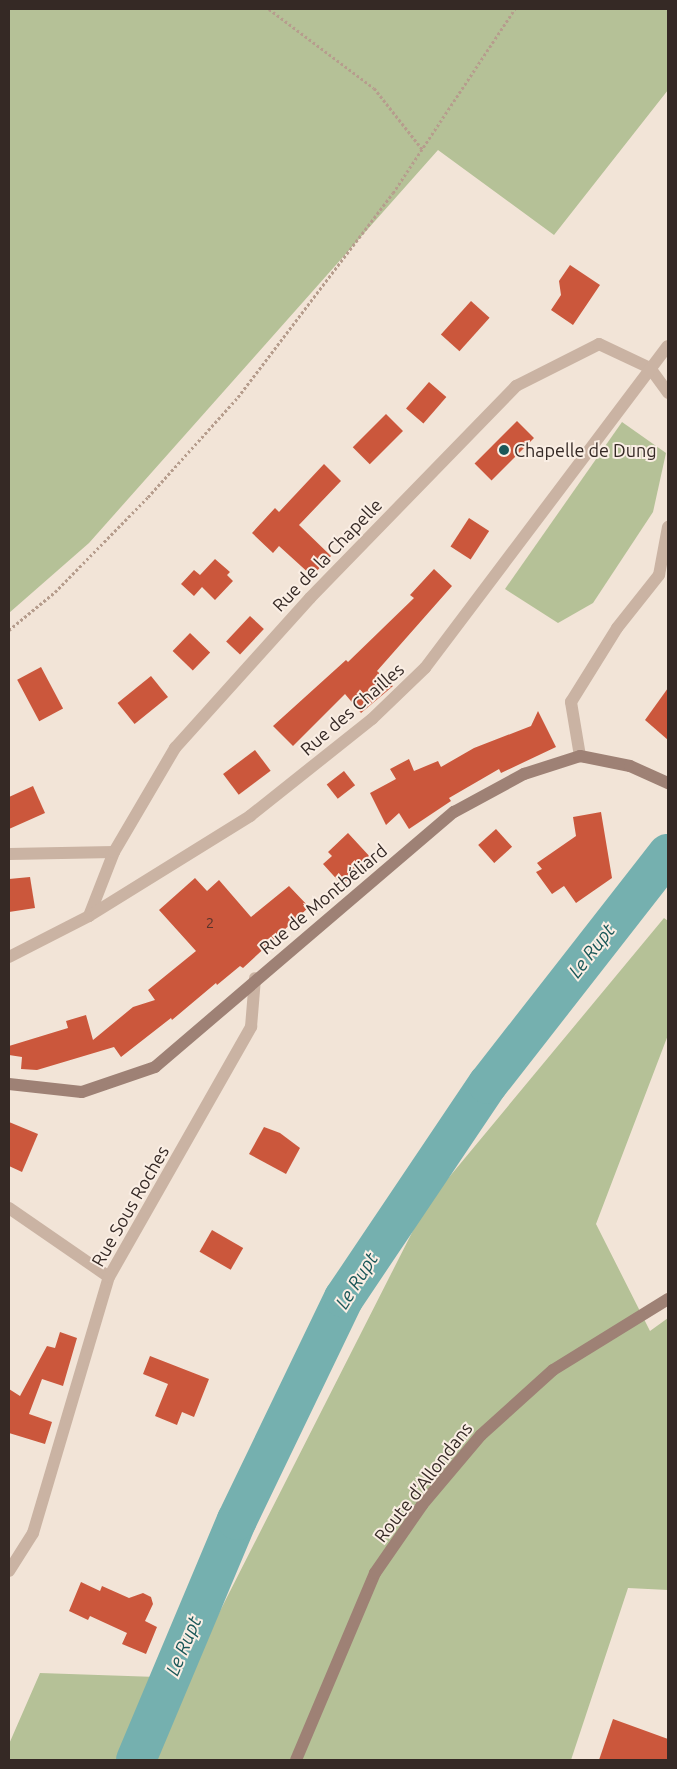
<!DOCTYPE html>
<html>
<head>
<meta charset="utf-8">
<style>
  body { margin:0 }
  #map { position:relative; width:677px; height:1769px; overflow:hidden; background:#f2e4d7; font-family:Ubuntu,sans-serif }
  div>[style] { position:absolute }
  .green>* { inset:0; background:#b5c197 }
  .river>* { height:40px; margin:-20px; padding:0 20px; transform-origin:20px; border-radius:20px; background:#75b0af }
  .building>* { inset:0; background:#cb573c; transform-origin:0 0 }
  .path>* { height:3px; margin-top:-1.5px; transform-origin:0; background:repeating-linear-gradient(90deg,#b69d8d 0 2.5px,transparent 0 5px) }
  .street>* { height:12px; margin:-6px; padding:0 6px; transform-origin:6px; border-radius:6px; background:#cab3a3 }
  .secondary>* { height:12px; margin:-6px; padding:0 6px; transform-origin:6px; border-radius:6px; background:#9e8175 }
  .dots>* { width:14px; height:14px; translate:-50% -50%; box-sizing:border-box; border:2px solid #faeee4; border-radius:50% }
  span { translate:-50% -50%; white-space:nowrap; text-align:center; line-height:1.15; -webkit-text-stroke:4px #faeee4; paint-order:stroke }
  .number-label { font-size:15px; color:#5a342b }
  .number-label span { -webkit-text-stroke-width:0 }
  .poi-label { font-size:18px; color:#352925 }
  .left { translate:0 -50%; text-align:left }
  .street-label { font-size:18px; color:#352925 }
  .water-label { font-size:19px; color:#1a5758; font-style:italic }
  .frame { position:absolute; inset:0; border:10px solid #352925; pointer-events:none }
</style>
</head>
<body>
<div id="map">
  <div class="green">
    <i style="clip-path:polygon(9px 9px,668px 9px,668px 90px,554px 235px,438px 150px,89px 543px,9px 613px)"></i>
    <i style="clip-path:polygon(622px 422px,666px 453px,653px 512px,593px 603px,558px 623px,505px 589px)"></i>
    <i style="clip-path:polygon(664px 918px,668px 921px,668px 1035px,596px 1224px,650px 1331px,668px 1318px,668px 1590px,628px 1588px,571px 1760px,9px 1760px,9px 1744px,40px 1673px,186px 1678px,426px 1205px)"></i>
  </div>
  <div class="river">
    <i style="left:136px;top:1760px;width:260px;rotate:-67.2deg"></i>
    <i style="left:237px;top:1520px;width:246px;rotate:-64.3deg"></i>
    <i style="left:344px;top:1298px;width:258px;rotate:-56.1deg"></i>
    <i style="left:488px;top:1084px;width:292px;rotate:-52deg"></i>
  </div>
  <div class="building">
    <i style="clip-path:polygon(570px 265px,600px 285px,573px 325px,551px 310px,561px 295px,559px 281px)"></i>
    <i style="left:471px;top:301px;width:25px;height:45px;rotate:42deg"></i>
    <i style="left:429px;top:382px;width:23px;height:35px;rotate:41deg"></i>
    <i style="left:386px;top:414px;width:24px;height:47px;rotate:45deg"></i>
    <i style="left:517px;top:421px;width:24px;height:60px;rotate:45deg"></i>
    <i style="clip-path:polygon(324px 464px,341px 481px,299px 525px,331px 556px,312px 576px,279px 546px,273px 553px,252px 533px,275px 508px,279px 512px)"></i>
    <i style="left:469px;top:518px;width:24px;height:34px;rotate:33deg"></i>
    <i style="clip-path:polygon(215px 559px,230px 572px,227px 575px,233px 581px,215px 600px,202px 587px,194px 596px,181px 584px,194px 570px,200px 575px)"></i>
    <i style="clip-path:polygon(434px 569px,452px 586px,377px 671px,393px 686px,361px 713px,345px 694px,293px 746px,273px 726px,346px 660px,348px 662px,414px 598px,410px 595px)"></i>
    <i style="left:250px;top:616px;width:19px;height:35px;rotate:43deg"></i>
    <i style="left:190px;top:633px;width:28px;height:25px;rotate:44deg"></i>
    <i style="left:41px;top:667px;width:47px;height:27px;rotate:62deg"></i>
    <i style="left:151px;top:676px;width:27px;height:43px;rotate:51deg"></i>
    <i style="clip-path:polygon(668px 688px,668px 740px,645px 720px)"></i>
    <i style="clip-path:polygon(538px 711px,556px 747px,501px 773px,499px 769px,449px 798px,451px 801px,409px 829px,399px 813px,386px 825px,370px 793px,396px 779px,390px 769px,409px 759px,414px 771px,438px 761px,441px 767px,474px 748px,531px 726px)"></i>
    <i style="left:255px;top:750px;width:26px;height:40px;rotate:53deg"></i>
    <i style="left:344px;top:771px;width:18px;height:22px;rotate:52deg"></i>
    <i style="clip-path:polygon(33px 786px,45px 813px,9px 829px,9px 797px)"></i>
    <i style="clip-path:polygon(601px 812px,612px 878px,576px 903px,564px 886px,552px 894px,536px 872px,542px 869px,537px 863px,576px 836px,573px 817px)"></i>
    <i style="left:496px;top:829px;width:24px;height:24px;rotate:48deg"></i>
    <i style="clip-path:polygon(348px 833px,372px 859px,342px 885px,323px 864px,332px 856px,328px 852px)"></i>
    <i style="clip-path:polygon(30px 877px,35px 908px,9px 912px,9px 879px)"></i>
    <i style="clip-path:polygon(195px 878px,207px 891px,219px 880px,251px 917px,289px 886px,309px 907px,243px 968px,240px 966px,217px 985px,216px 983px,172px 1020px,171px 1018px,121px 1057px,114px 1047px,37px 1070px,21px 1069px,22px 1057px,9px 1055px,9px 1046px,68px 1028px,66px 1021px,86px 1015px,93px 1040px,133px 1007px,155px 1000px,148px 990px,196px 951px,159px 910px)"></i>
    <i style="clip-path:polygon(9px 1122px,38px 1134px,22px 1172px,9px 1166px)"></i>
    <i style="clip-path:polygon(264px 1127px,280px 1133px,300px 1148px,286px 1174px,249px 1154px)"></i>
    <i style="left:212px;top:1230px;width:36px;height:25px;rotate:30deg"></i>
    <i style="clip-path:polygon(60px 1332px,77px 1338px,63px 1386px,42px 1379px,29px 1414px,52px 1422px,45px 1444px,9px 1433px,9px 1389px,20px 1396px,47px 1346px,55px 1348px)"></i>
    <i style="clip-path:polygon(150px 1356px,209px 1379px,194px 1417px,182px 1412px,177px 1425px,155px 1416px,168px 1384px,143px 1374px)"></i>
    <i style="clip-path:polygon(81px 1582px,100px 1591px,102px 1586px,129px 1598px,143px 1593px,151px 1597px,153px 1604px,145px 1621px,157px 1627px,146px 1654px,122px 1644px,127px 1633px,90px 1616px,88px 1620px,69px 1611px)"></i>
    <i style="clip-path:polygon(613px 1719px,668px 1739px,668px 1760px,599px 1760px)"></i>
  </div>
  <div class="path">
    <i style="left:269px;top:9px;width:131px;rotate:37deg"></i>
    <i style="left:374px;top:88px;width:79px;rotate:51.7deg"></i>
    <i style="left:9px;top:630px;width:60px;rotate:-39.6deg"></i>
    <i style="left:55px;top:592px;width:133px;rotate:-45.6deg"></i>
    <i style="left:148px;top:497px;width:135px;rotate:-48deg"></i>
    <i style="left:238px;top:397px;width:256px;rotate:-52.8deg"></i>
    <i style="left:393px;top:193px;width:221px;rotate:-56.5deg"></i>
  </div>
  <div class="street">
    <i style="left:580px;top:756px;width:55px;rotate:-99.5deg"></i>
    <i style="left:571px;top:702px;width:87px;rotate:-58.1deg"></i>
    <i style="left:617px;top:628px;width:68px;rotate:-51.6deg"></i>
    <i style="left:659px;top:575px;width:49px;rotate:-79.4deg"></i>
    <i style="left:9px;top:854px;width:105px;rotate:-1.1deg"></i>
    <i style="left:89px;top:916px;width:69px;rotate:-68.7deg"></i>
    <i style="left:114px;top:852px;width:121px;rotate:-59.6deg"></i>
    <i style="left:175px;top:748px;width:202px;rotate:-48deg"></i>
    <i style="left:310px;top:598px;width:296px;rotate:-45.8deg"></i>
    <i style="left:516px;top:386px;width:93px;rotate:-26.8deg"></i>
    <i style="left:599px;top:344px;width:56px;rotate:25.2deg"></i>
    <i style="left:650px;top:368px;width:31px;rotate:54deg"></i>
    <i style="left:9px;top:957px;width:90px;rotate:-27.1deg"></i>
    <i style="left:89px;top:916px;width:190px;rotate:-31.8deg"></i>
    <i style="left:250px;top:816px;width:156px;rotate:-38.5deg"></i>
    <i style="left:372px;top:719px;width:74px;rotate:-43.9deg"></i>
    <i style="left:425px;top:668px;width:403px;rotate:-53deg"></i>
    <i style="left:9px;top:1208px;width:121px;rotate:34.6deg"></i>
    <i style="left:9px;top:1571px;width:45px;rotate:-57.7deg"></i>
    <i style="left:33px;top:1533px;width:267px;rotate:-73.5deg"></i>
    <i style="left:109px;top:1277px;width:288px;rotate:-60.4deg"></i>
    <i style="left:251px;top:1027px;width:49px;rotate:-85.3deg"></i>
  </div>
  <div class="secondary">
    <i style="left:9px;top:1084px;width:73px;rotate:6.3deg"></i>
    <i style="left:82px;top:1092px;width:77px;rotate:-18.9deg"></i>
    <i style="left:155px;top:1067px;width:393px;rotate:-40.5deg"></i>
    <i style="left:454px;top:812px;width:80px;rotate:-28.5deg"></i>
    <i style="left:524px;top:774px;width:59px;rotate:-17.8deg"></i>
    <i style="left:580px;top:756px;width:51px;rotate:11.3deg"></i>
    <i style="left:630px;top:766px;width:42px;rotate:24.1deg"></i>
    <i style="left:296px;top:1760px;width:203px;rotate:-67.1deg"></i>
    <i style="left:375px;top:1573px;width:83px;rotate:-55.3deg"></i>
    <i style="left:422px;top:1505px;width:92px;rotate:-49.9deg"></i>
    <i style="left:481px;top:1435px;width:97px;rotate:-42.1deg"></i>
    <i style="left:553px;top:1370px;width:135px;rotate:-31.7deg"></i>
  </div>
  <div class="dots">
    <i style="left:504px;top:450px;background:#1a5758"></i>
  </div>
  <div class="number-label">
    <span style="left:210px;top:923px">2</span>
  </div>
  <div class="poi-label">
    <span class="left" style="left:514px;top:450px">Chapelle de Dung</span>
  </div>
  <div class="street-label">
    <span style="left:327px;top:555px;rotate:-46deg">Rue de la Chapelle</span>
    <span style="left:352px;top:709px;rotate:-41deg">Rue des Chailles</span>
    <span style="left:323px;top:899px;rotate:-40deg">Rue de Montbéliard</span>
    <span style="left:130px;top:1206px;rotate:-60deg">Rue Sous Roches</span>
    <span style="left:423px;top:1482px;rotate:-52deg">Route d’Allondans</span>
  </div>
  <div class="water-label">
    <span style="left:592px;top:951px;rotate:-52deg">Le Rupt</span>
    <span style="left:357px;top:1281px;rotate:-58deg">Le Rupt</span>
    <span style="left:184px;top:1646px;rotate:-67deg">Le Rupt</span>
  </div>
  <div class="frame"></div>
</div>
</body>
</html>
